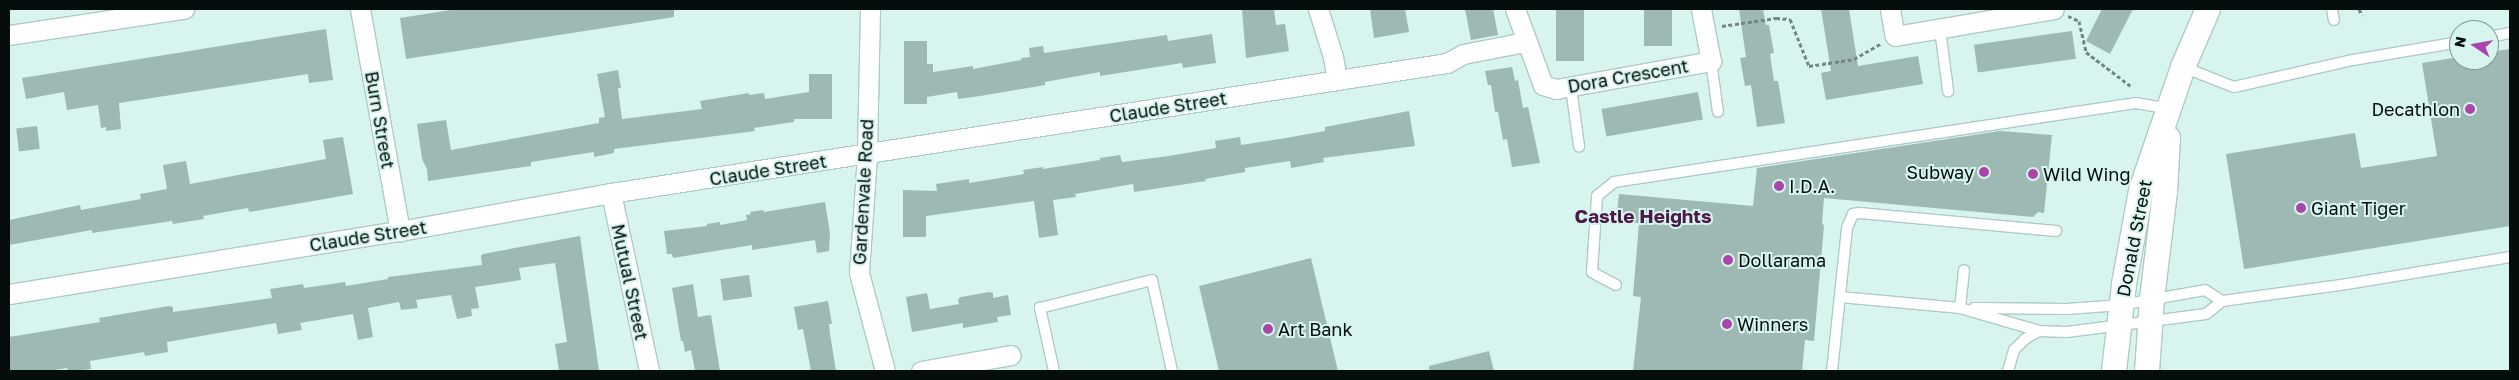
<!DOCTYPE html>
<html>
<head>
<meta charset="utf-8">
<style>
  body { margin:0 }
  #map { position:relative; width:2519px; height:380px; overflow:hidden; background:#d7f4ee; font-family:"Golos Text",sans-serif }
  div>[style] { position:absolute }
  .building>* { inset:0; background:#9eb9b4; transform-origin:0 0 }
  .path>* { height:3px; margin-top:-1.5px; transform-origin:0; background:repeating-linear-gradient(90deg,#738682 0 4px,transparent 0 6.5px) }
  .roads { filter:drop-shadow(1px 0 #afcac5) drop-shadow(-1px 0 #afcac5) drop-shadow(0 1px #afcac5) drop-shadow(0 -1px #afcac5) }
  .service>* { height:10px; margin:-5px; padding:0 5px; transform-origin:5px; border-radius:5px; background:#fff }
  .minor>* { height:19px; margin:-9.5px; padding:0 9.5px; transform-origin:9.5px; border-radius:9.5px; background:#fff }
  .tertiary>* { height:24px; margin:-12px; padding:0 12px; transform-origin:12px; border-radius:12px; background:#fff }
  .dots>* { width:14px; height:14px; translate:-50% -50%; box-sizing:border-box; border:2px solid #d7f4ee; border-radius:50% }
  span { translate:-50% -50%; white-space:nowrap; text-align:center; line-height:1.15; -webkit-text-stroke:4px #d7f4ee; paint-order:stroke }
  .street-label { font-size:18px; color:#050e0c }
  .poi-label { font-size:18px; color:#050e0c }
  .right { translate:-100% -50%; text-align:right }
  .left { translate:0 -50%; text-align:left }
  .neighbourhood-label { font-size:19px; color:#4b1a4a; font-weight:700 }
  .frame { position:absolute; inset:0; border:10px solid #050e0c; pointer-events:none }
  .north { position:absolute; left:2449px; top:20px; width:50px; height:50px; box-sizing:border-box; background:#d7f4ee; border:1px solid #839894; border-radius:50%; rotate:282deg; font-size:14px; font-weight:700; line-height:20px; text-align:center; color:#050e0c }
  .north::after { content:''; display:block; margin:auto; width:18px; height:22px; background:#aa45aa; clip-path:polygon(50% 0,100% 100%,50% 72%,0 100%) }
</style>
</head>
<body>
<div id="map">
  <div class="building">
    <i style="clip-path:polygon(457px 9px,674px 9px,674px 17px,406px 59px,400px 18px)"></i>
    <i style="clip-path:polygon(1242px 9px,1274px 9px,1276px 25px,1285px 24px,1289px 51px,1246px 58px)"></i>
    <i style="clip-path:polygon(1370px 9px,1405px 9px,1409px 32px,1374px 38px)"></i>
    <i style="clip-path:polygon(1465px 9px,1493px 9px,1498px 35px,1471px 40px)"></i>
    <i style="left:1556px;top:9px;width:28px;height:52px"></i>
    <i style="left:1644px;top:9px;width:28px;height:37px"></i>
    <i style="clip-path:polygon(1739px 9px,1763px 9px,1766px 25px,1769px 25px,1774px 53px,1770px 54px,1774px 81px,1778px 81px,1785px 123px,1757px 127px,1751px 85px,1745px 86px,1740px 58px,1746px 57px)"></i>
    <i style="clip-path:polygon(1821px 9px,1849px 9px,1858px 66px,1918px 56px,1923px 84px,1826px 100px,1821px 73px,1831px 71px)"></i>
    <i style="clip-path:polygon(2102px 9px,2133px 9px,2110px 54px,2086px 41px)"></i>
    <i style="clip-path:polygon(326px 29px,333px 80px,309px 83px,308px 74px,119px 103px,121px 129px,106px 131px,106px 127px,101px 128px,98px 105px,67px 110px,64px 92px,26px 99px,22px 78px)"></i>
    <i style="left:2072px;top:31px;width:28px;height:99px;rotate:82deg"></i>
    <i style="clip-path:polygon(1212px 34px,1216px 63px,1183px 68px,1182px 63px,1100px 76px,1100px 72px,1045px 82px,1045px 85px,980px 96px,958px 99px,957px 92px,927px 97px,927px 104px,904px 104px,904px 41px,927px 41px,927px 64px,933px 64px,933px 72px,973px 66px,973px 69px,1021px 60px,1021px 58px,1030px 57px,1029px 48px,1043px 46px,1044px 53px,1167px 35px,1168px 41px)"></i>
    <i style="clip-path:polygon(2510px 49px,2510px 226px,2244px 269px,2226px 154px,2355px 133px,2361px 168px,2437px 156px,2422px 63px,2459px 57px,2459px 60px,2489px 60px,2489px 52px)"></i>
    <i style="clip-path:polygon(1512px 67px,1515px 81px,1518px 80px,1523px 108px,1528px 107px,1540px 163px,1512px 167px,1507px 139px,1503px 140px,1498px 112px,1495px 112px,1491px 85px,1488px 85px,1485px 71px)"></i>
    <i style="clip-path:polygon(618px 70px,621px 88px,618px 88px,622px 119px,702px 109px,700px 101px,749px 93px,749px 95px,764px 93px,765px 99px,809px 92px,809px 74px,832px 74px,832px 119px,794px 119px,794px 122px,754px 128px,755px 131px,614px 149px,614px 153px,594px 157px,594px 152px,531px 162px,531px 166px,428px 181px,427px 169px,422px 159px,417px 124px,446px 120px,451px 150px,599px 123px,599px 118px,605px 117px,597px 74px)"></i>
    <i style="left:1698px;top:92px;width:28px;height:98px;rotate:80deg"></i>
    <i style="clip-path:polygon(1409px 111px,1415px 146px,1323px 158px,1324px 162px,1291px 168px,1290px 161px,1245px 168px,1245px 172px,1205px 179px,1206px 181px,1134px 192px,1133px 184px,1075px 194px,1076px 197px,1053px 200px,1058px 235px,1039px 238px,1034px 201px,926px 216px,926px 237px,903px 237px,903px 190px,937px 191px,936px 184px,969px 179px,969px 183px,1024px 174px,1023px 170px,1043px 167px,1043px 169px,1100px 160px,1100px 158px,1120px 155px,1122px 162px,1169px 156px,1216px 148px,1215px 141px,1240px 137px,1241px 145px,1286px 138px,1325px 131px,1325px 127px)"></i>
    <i style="left:37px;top:126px;width:23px;height:21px;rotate:83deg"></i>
    <i style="clip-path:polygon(2000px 131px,2052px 135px,2044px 213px,2038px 212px,2033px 217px,1824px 198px,1822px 223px,1824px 226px,1814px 341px,1805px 340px,1802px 371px,1633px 371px,1641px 297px,1633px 296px,1639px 223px,1616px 221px,1619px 194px,1753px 206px,1757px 168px)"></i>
    <i style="clip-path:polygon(343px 137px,353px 194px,249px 212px,248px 208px,203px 216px,204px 219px,173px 224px,172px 221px,92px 233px,92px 230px,9px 245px,9px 220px,80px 205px,81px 210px,141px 199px,140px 194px,167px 189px,163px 165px,186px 161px,190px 184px,326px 159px,323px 140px)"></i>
    <i style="clip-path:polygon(825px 202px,830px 233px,829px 251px,817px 253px,815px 240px,752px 250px,752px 245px,673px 258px,672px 254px,667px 254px,664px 231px,707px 226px,707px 224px,720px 222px,720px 225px,747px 220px,746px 215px,751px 214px,750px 212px,763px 210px,764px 212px)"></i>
    <i style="clip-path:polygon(580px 236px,599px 371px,559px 371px,555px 344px,567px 342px,555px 263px,519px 268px,521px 280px,475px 287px,479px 308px,471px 309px,472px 316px,457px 319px,451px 295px,416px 300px,418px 308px,401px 310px,399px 302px,368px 308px,373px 337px,358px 340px,353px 314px,300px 323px,302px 330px,278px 334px,276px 323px,167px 342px,168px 352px,145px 356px,144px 352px,90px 361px,91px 369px,75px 371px,68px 371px,67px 368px,50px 371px,9px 371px,9px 337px,100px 322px,99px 318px,169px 306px,173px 307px,173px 312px,272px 298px,270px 289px,303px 284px,304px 288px,345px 282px,346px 286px,388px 279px,388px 277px,482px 265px,481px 256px,483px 254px)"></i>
    <i style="clip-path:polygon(1311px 258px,1338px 371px,1219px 371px,1199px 286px)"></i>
    <i style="left:749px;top:275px;width:22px;height:29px;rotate:82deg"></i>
    <i style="clip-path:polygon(693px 284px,698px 317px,711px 315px,720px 371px,695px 371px,691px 350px,685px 352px,683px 341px,681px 341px,672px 288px)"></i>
    <i style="clip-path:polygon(989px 292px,993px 293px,993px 298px,1008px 295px,1011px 315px,997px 317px,998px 322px,963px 328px,963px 323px,912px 332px,906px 297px,927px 293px,930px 309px,959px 304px,958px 299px,961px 297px)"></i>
    <i style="clip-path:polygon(828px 301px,832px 324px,829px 324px,830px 334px,836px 371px,811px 371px,803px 329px,798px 330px,794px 307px)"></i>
    <i style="clip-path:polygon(1489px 351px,1494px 371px,1429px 371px,1429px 366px)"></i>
  </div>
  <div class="path">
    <i style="left:2359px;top:9px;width:7px;rotate:63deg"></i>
    <i style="left:2068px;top:16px;width:12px;rotate:24deg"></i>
    <i style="left:2079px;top:21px;width:32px;rotate:77deg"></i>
    <i style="left:2086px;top:52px;width:58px;rotate:37.3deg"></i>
    <i style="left:1722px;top:26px;width:55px;rotate:-8.4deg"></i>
    <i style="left:1776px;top:18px;width:14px;rotate:4deg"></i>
    <i style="left:1790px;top:19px;width:51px;rotate:68deg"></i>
    <i style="left:1809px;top:66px;width:46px;rotate:-8.8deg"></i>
    <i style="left:1854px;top:59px;width:32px;rotate:-30deg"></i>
  </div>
  <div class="roads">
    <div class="service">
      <i style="left:2332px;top:9px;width:11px;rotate:80deg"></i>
      <i style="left:1940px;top:29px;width:63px;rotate:82.6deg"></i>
      <i style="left:2489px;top:37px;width:21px;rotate:-11deg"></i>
      <i style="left:1711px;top:61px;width:51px;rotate:82.2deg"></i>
      <i style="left:2183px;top:67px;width:55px;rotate:21.4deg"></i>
      <i style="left:2234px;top:87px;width:122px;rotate:-12.8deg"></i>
      <i style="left:2353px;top:60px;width:108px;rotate:-9.6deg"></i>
      <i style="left:1571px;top:88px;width:59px;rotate:82.1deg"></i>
      <i style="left:1616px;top:285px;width:27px;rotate:-152deg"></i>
      <i style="left:1592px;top:272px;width:76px;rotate:-86.2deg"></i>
      <i style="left:1597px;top:196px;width:22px;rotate:-39deg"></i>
      <i style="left:1614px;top:182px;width:528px;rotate:-8.61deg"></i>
      <i style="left:2136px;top:103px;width:34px;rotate:10deg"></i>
      <i style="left:1840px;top:297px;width:121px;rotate:5.2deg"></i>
      <i style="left:1960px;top:308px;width:38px;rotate:-84deg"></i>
      <i style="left:1960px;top:308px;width:82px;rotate:16.2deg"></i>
      <i style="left:2039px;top:331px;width:28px;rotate:2deg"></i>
      <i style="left:2067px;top:332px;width:140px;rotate:-7.4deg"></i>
      <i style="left:2206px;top:314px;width:21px;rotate:-39deg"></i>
      <i style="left:2222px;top:301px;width:126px;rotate:-7.7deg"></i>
      <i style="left:2347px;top:284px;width:165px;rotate:-9.4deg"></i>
      <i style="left:1974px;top:308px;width:93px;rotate:0.6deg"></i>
      <i style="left:2067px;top:309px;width:54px;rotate:-4.2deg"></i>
      <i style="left:2121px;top:305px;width:85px;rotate:-10.1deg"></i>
      <i style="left:2205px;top:290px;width:20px;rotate:33deg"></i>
      <i style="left:1054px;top:371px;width:65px;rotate:-102.5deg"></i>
      <i style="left:1040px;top:308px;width:115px;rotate:-14deg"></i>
      <i style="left:1152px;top:280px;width:93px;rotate:77.6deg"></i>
      <i style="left:1832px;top:371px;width:144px;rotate:-84deg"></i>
      <i style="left:1847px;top:228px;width:15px;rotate:-67deg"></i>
      <i style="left:1853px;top:214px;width:6px;rotate:-9deg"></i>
      <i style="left:1859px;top:213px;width:198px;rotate:5.2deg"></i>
      <i style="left:2008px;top:371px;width:22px;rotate:-74deg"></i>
      <i style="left:2014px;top:350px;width:16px;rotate:-45deg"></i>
      <i style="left:2025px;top:339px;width:16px;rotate:-30deg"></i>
    </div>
    <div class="minor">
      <i style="left:360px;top:9px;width:226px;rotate:79.8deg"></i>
      <i style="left:870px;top:9px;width:146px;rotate:91.2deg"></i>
      <i style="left:867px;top:155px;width:118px;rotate:93.9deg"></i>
      <i style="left:859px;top:273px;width:101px;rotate:75.1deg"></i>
      <i style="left:1318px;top:9px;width:50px;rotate:72.6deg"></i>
      <i style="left:1333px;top:57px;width:23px;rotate:80deg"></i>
      <i style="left:1515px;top:9px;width:81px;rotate:69.8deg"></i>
      <i style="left:1543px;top:85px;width:14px;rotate:17deg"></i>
      <i style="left:1556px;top:89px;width:158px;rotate:-10.2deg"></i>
      <i style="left:1711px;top:61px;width:53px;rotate:-100.9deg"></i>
      <i style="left:1890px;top:9px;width:27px;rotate:80deg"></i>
      <i style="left:1895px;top:36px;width:161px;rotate:-9.6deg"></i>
      <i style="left:9px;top:35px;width:177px;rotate:-8.5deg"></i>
      <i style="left:611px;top:193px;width:182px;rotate:77.9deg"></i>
      <i style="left:9px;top:294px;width:396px;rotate:-9.2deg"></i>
      <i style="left:400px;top:231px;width:214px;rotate:-10.2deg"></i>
      <i style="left:611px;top:193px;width:846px;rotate:-8.84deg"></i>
      <i style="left:1447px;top:63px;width:18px;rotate:-29deg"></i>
      <i style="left:1463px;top:54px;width:63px;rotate:-11deg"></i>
      <i style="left:921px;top:371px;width:91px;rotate:-10.1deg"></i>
    </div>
    <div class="tertiary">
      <i style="left:2114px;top:371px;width:88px;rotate:-83.4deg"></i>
      <i style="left:2124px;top:284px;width:96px;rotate:-79.7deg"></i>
      <i style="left:2141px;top:190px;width:130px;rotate:-71.1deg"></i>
      <i style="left:2183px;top:67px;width:63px;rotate:-66.7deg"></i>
      <i style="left:2147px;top:371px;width:72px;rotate:-86deg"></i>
      <i style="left:2152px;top:299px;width:108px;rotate:-83.1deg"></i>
      <i style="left:2165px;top:192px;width:54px;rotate:-86.8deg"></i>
    </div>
  </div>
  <div class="dots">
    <i style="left:2470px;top:109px;background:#aa45aa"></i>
    <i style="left:1984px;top:172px;background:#aa45aa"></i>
    <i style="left:2033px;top:174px;background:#aa45aa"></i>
    <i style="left:1779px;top:186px;background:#aa45aa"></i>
    <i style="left:2301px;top:208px;background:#aa45aa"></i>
    <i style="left:1728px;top:260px;background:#aa45aa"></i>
    <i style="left:1727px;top:324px;background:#aa45aa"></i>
    <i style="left:1268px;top:329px;background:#aa45aa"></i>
  </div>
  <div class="street-label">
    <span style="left:1628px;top:76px;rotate:-10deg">Dora Crescent</span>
    <span style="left:1168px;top:107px;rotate:-9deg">Claude Street</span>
    <span style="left:380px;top:120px;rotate:80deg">Burn Street</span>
    <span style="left:768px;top:170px;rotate:-9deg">Claude Street</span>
    <span style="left:863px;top:192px;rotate:-87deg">Gardenvale Road</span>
    <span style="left:368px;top:236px;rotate:-9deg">Claude Street</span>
    <span style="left:2134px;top:238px;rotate:-79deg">Donald Street</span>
    <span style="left:630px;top:282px;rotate:78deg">Mutual Street</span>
  </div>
  <div class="poi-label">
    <span class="right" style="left:2460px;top:109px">Decathlon</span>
    <span class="right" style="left:1974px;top:172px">Subway</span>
    <span class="left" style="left:2043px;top:174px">Wild Wing</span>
    <span class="left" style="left:1789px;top:186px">I.D.A.</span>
    <span class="left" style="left:2311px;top:208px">Giant Tiger</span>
    <span class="left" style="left:1738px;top:260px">Dollarama</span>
    <span class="left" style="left:1737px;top:324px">Winners</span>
    <span class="left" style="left:1278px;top:329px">Art Bank</span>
  </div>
  <div class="neighbourhood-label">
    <span style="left:1643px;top:216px">Castle Heights</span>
  </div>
  <div class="frame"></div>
  <div class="north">N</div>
</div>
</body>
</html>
